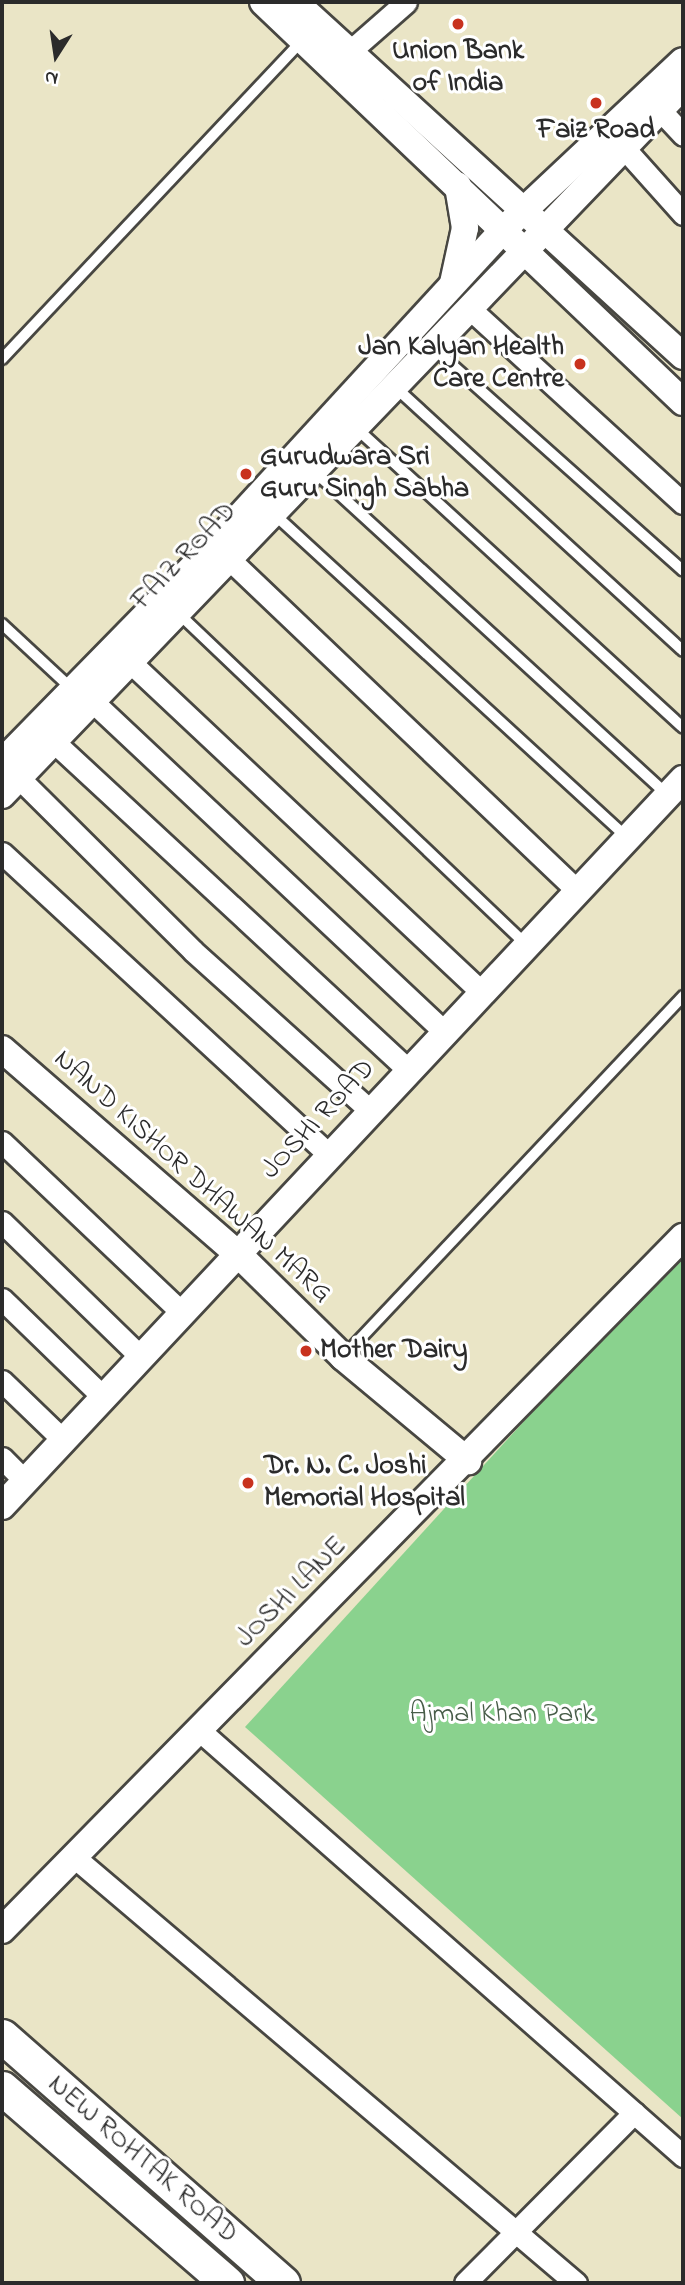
<!DOCTYPE html>
<html>
<head>
<meta charset="utf-8">
<style>
  body { margin:0 }
  #map { position:relative; width:685px; height:2285px; overflow:hidden; background:#eae5c6; font-family:"Indie Flower",sans-serif }
  div>[style] { position:absolute }
  .green>* { inset:0; background:#8ad28e }
  .roads { filter:drop-shadow(2px 0 #484742) drop-shadow(-2px 0 #484742) drop-shadow(0 2px #484742) drop-shadow(0 -2px #484742) }
  .service>* { height:10px; margin:-5px; padding:0 5px; transform-origin:5px; border-radius:5px; background:#fff }
  .minor>* { height:21px; margin:-10.5px; padding:0 10.5px; transform-origin:10.5px; border-radius:10.5px; background:#fff }
  .tertiary>* { height:26px; margin:-13px; padding:0 13px; transform-origin:13px; border-radius:13px; background:#fff }
  .primary>* { height:33px; margin:-16.5px; padding:0 16.5px; transform-origin:16.5px; border-radius:16.5px; background:#fff }
  .dots>* { width:19px; height:19px; translate:-50% -50%; box-sizing:border-box; border:4px solid #fff; border-radius:50% }
  span { translate:-50% -50%; white-space:nowrap; text-align:center; line-height:1.15; -webkit-text-stroke:6px #fff; paint-order:stroke }
  .poi-label { font-size:28px; color:#2b2b2b; font-weight:700 }
  .right { translate:-100% -50%; text-align:right }
  .left { translate:0 -50%; text-align:left }
  .street-label { font-size:28px; color:#2b2b2b }
  .park-label { font-size:28px; color:#485d49 }
  .frame { position:absolute; inset:0; border:4px solid #2b2b2b; pointer-events:none }
  .north { position:absolute; left:21px; top:21px; width:70px; height:70px; -webkit-text-stroke:5px #fff; paint-order:stroke; rotate:192deg; font-size:19px; font-weight:700; line-height:28px; text-align:center; color:#2b2b2b }
  .north::after { content:''; display:block; margin:auto; width:24px; height:32px; background:#2b2b2b; clip-path:polygon(50% 0,100% 100%,50% 72%,0 100%) }
</style>
</head>
<body>
<div id="map">
  <div class="green">
    <i style="clip-path:polygon(683px 1247px,683px 2119px,245px 1727px)"></i>
  </div>
  <div class="roads">
    <div class="service">
      <i style="left:432px;top:347px;width:336px;rotate:41.7deg"></i>
      <i style="left:2px;top:359px;width:439px;rotate:-46.7deg"></i>
      <i style="left:394px;top:386px;width:392px;rotate:42.5deg"></i>
      <i style="left:355px;top:427px;width:445px;rotate:42.5deg"></i>
      <i style="left:314px;top:471px;width:480px;rotate:42.5deg"></i>
      <i style="left:274px;top:514px;width:479px;rotate:42.5deg"></i>
      <i style="left:177px;top:612px;width:483px;rotate:43.6deg"></i>
      <i style="left:2px;top:624px;width:97px;rotate:42.9deg"></i>
      <i style="left:343px;top:1357px;width:496px;rotate:-46.7deg"></i>
    </div>
    <div class="minor">
      <i style="left:348px;top:53px;width:77px;rotate:-41.3deg"></i>
      <i style="left:660px;top:110px;width:34px;rotate:47deg"></i>
      <i style="left:624px;top:148px;width:89px;rotate:48.2deg"></i>
      <i style="left:468px;top:307px;width:291px;rotate:42.4deg"></i>
      <i style="left:228px;top:558px;width:483px;rotate:43.6deg"></i>
      <i style="left:129px;top:661px;width:485px;rotate:43.2deg"></i>
      <i style="left:91px;top:700px;width:486px;rotate:43.2deg"></i>
      <i style="left:53px;top:741px;width:485px;rotate:42.8deg"></i>
      <i style="left:19px;top:778px;width:245px;rotate:44.8deg"></i>
      <i style="left:193px;top:951px;width:241px;rotate:42deg"></i>
      <i style="left:2px;top:853px;width:445px;rotate:42.7deg"></i>
      <i style="left:2px;top:1142px;width:248px;rotate:43.5deg"></i>
      <i style="left:2px;top:1222px;width:194px;rotate:44.2deg"></i>
      <i style="left:2px;top:1299px;width:141px;rotate:44.1deg"></i>
      <i style="left:2px;top:1381px;width:85px;rotate:44deg"></i>
      <i style="left:2px;top:1458px;width:33px;rotate:45deg"></i>
      <i style="left:199px;top:1730px;width:645px;rotate:41.35deg"></i>
      <i style="left:73px;top:1856px;width:660px;rotate:40.33deg"></i>
      <i style="left:465px;top:2283px;width:240px;rotate:-45.2deg"></i>
    </div>
    <div class="tertiary">
      <i style="left:263px;top:2px;width:580px;rotate:43.6deg"></i>
      <i style="left:295px;top:2px;width:525px;rotate:42.38deg"></i>
      <i style="left:453px;top:283px;width:56px;rotate:-77.7deg"></i>
      <i style="left:465px;top:228px;width:43px;rotate:-99.5deg"></i>
      <i style="left:2px;top:762px;width:277px;rotate:-45.6deg"></i>
      <i style="left:196px;top:564px;width:455px;rotate:-47.4deg"></i>
      <i style="left:504px;top:229px;width:245px;rotate:-43.2deg"></i>
      <i style="left:2px;top:795px;width:983px;rotate:-46.15deg"></i>
      <i style="left:2px;top:1049px;width:313px;rotate:41deg"></i>
      <i style="left:238px;top:1254px;width:147px;rotate:44.4deg"></i>
      <i style="left:343px;top:1357px;width:163px;rotate:39.8deg"></i>
      <i style="left:2px;top:1506px;width:996px;rotate:-46.87deg"></i>
      <i style="left:2px;top:1930px;width:972px;rotate:-45.5deg"></i>
    </div>
    <div class="primary">
      <i style="left:2px;top:2036px;width:374px;rotate:41.3deg"></i>
      <i style="left:2px;top:2088px;width:298px;rotate:40.9deg"></i>
    </div>
  </div>
  <div class="dots">
    <i style="left:458px;top:24px;background:#c8321e"></i>
    <i style="left:596px;top:103px;background:#c8321e"></i>
    <i style="left:580px;top:364px;background:#c8321e"></i>
    <i style="left:246px;top:474px;background:#c8321e"></i>
    <i style="left:306px;top:1351px;background:#c8321e"></i>
    <i style="left:248px;top:1483px;background:#c8321e"></i>
  </div>
  <div class="poi-label">
    <span style="left:458px;top:68px">Union Bank<br>of India</span>
    <span style="left:596px;top:131px">Faiz Road</span>
    <span class="right" style="left:564px;top:364px">Jan Kalyan Health<br>Care Centre</span>
    <span class="left" style="left:260px;top:474px">Gurudwara Sri<br>Guru Singh Sabha</span>
    <span class="left" style="left:320px;top:1351px">Mother Dairy</span>
    <span class="left" style="left:264px;top:1483px">Dr. N. C. Joshi<br>Memorial Hospital</span>
  </div>
  <div class="street-label">
    <span style="left:185px;top:557px;rotate:-46deg">FAIZ ROAD</span>
    <span style="left:319px;top:1120px;rotate:-47deg">JOSHI ROAD</span>
    <span style="left:192px;top:1177px;rotate:42deg">NAND KISHOR DHAWAN MARG</span>
    <span style="left:292px;top:1593px;rotate:-45deg">JOSHI LANE</span>
    <span style="left:142px;top:2160px;rotate:41deg">NEW ROHTAK ROAD</span>
  </div>
  <div class="park-label">
    <span style="left:502px;top:1715px">Ajmal Khan Park</span>
  </div>
  <div class="frame"></div>
  <div class="north">N</div>
</div>
</body>
</html>
